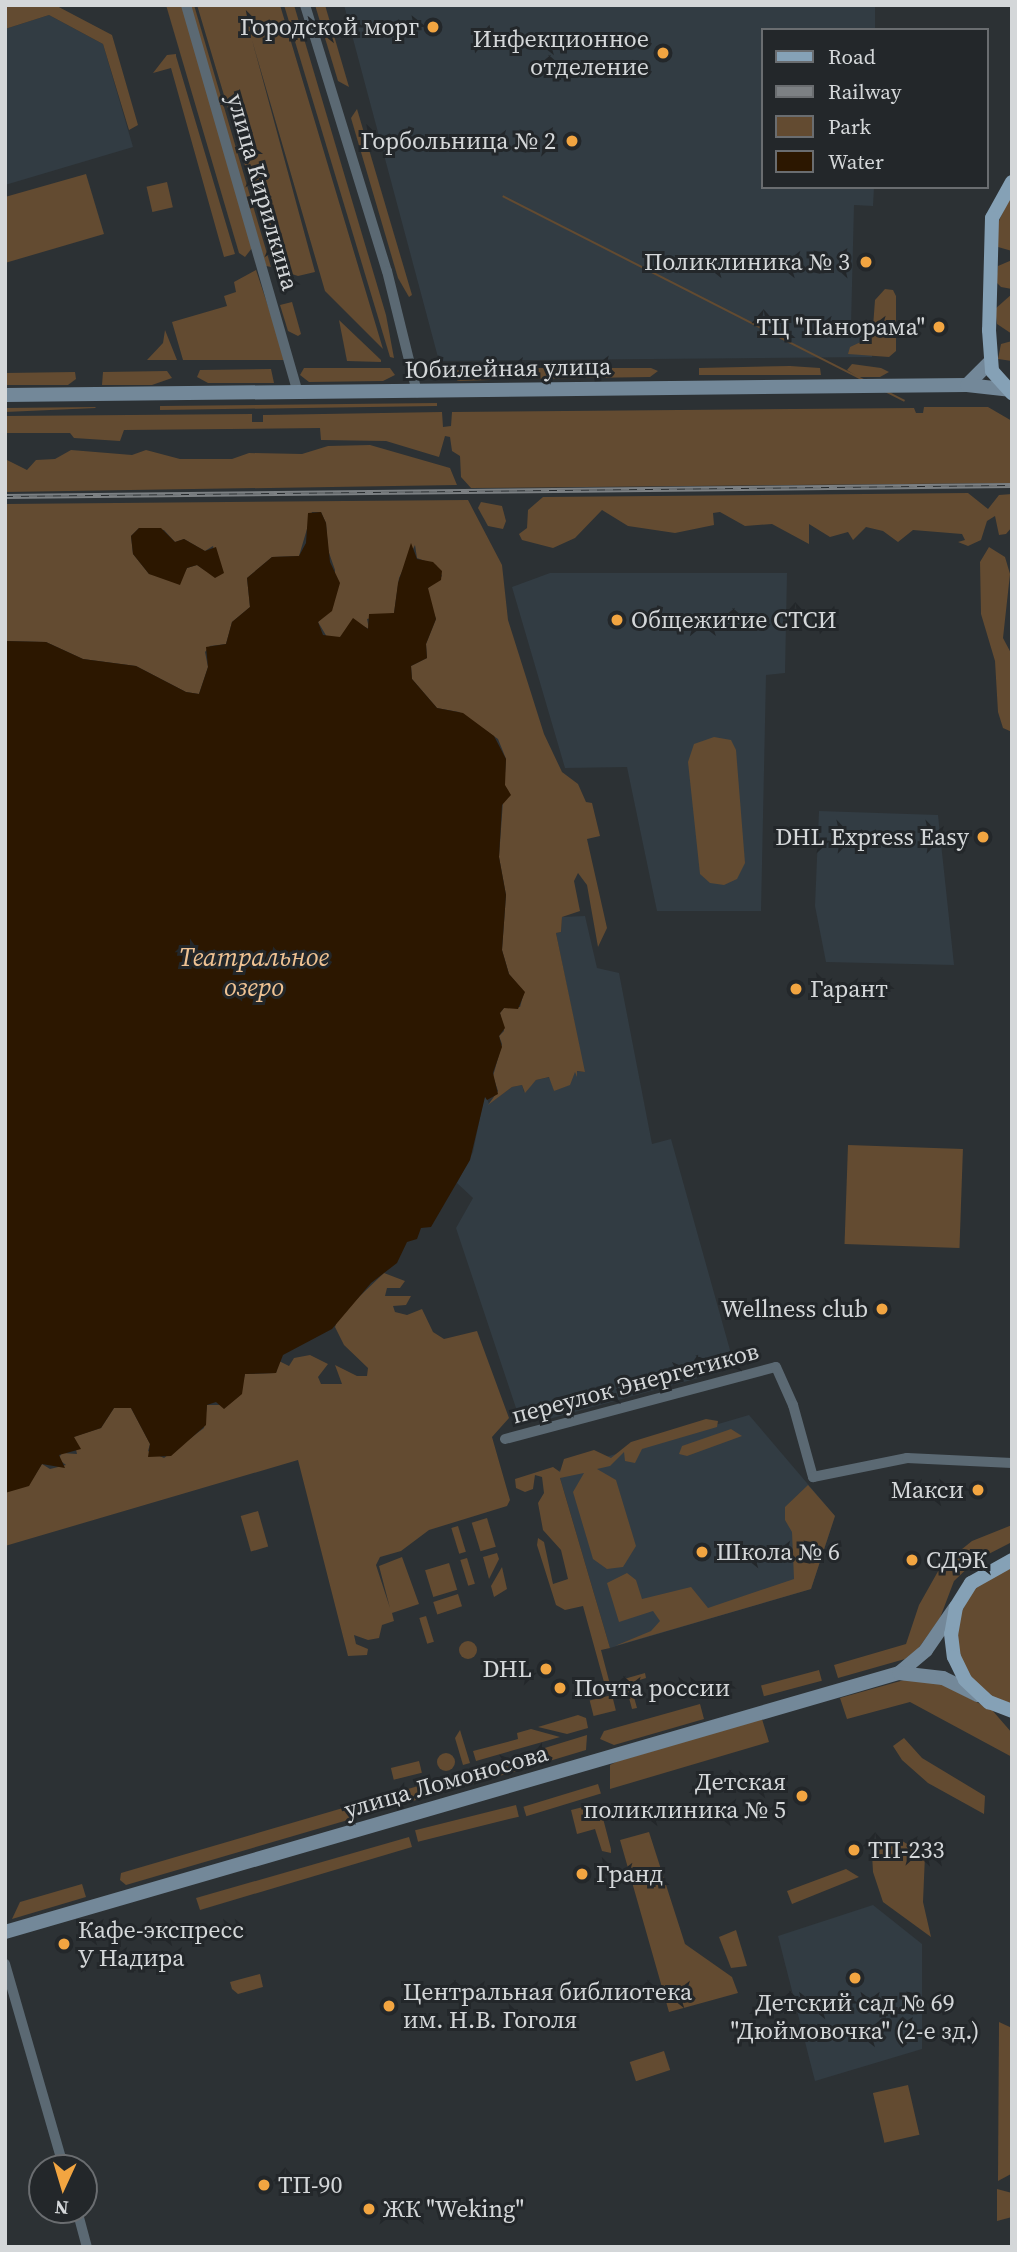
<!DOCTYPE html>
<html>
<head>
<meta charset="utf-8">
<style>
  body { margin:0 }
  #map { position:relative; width:1017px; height:2252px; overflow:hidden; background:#2c3134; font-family:"Source Serif 4",serif }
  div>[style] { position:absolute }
  .built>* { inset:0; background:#323c43 }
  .green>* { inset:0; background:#634b31; transform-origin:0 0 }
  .round { border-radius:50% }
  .water>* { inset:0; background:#2c1700 }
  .street>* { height:10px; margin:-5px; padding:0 5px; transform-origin:5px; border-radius:5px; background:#5b6973 }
  .secondary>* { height:14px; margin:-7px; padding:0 7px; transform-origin:7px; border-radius:7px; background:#738899 }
  .primary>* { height:14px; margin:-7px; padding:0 7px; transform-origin:7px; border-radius:7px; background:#85a1b6 }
  .rail>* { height:5px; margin-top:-2.5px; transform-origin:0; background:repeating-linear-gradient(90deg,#23272a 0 8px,#7c8083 0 16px); box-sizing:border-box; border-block:2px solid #7c8083 }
  .dots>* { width:19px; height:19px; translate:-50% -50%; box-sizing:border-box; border:4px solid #23272a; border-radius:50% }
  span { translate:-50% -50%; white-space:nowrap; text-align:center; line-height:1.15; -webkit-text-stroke:6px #23272a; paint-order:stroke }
  .poi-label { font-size:24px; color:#d4d7d9 }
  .right { translate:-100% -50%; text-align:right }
  .left { translate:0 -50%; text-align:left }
  .street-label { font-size:24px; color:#d4d7d9 }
  .water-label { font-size:26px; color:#efc292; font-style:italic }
  .frame { position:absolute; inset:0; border:7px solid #d4d7d9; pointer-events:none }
  .legend { position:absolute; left:761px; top:28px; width:228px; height:161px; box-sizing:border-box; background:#23272a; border:2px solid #6a6d70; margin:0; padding:9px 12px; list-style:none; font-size:21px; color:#d4d7d9 }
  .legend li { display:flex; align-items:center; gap:14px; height:35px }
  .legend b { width:35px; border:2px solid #6a6d70 }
  .north { position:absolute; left:28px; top:2154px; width:70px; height:70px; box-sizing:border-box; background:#23272a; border:2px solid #6a6d70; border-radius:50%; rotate:184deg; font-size:19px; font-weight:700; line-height:28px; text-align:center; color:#d4d7d9 }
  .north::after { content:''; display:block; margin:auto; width:24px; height:32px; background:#f2a541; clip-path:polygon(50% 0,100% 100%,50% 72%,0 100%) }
</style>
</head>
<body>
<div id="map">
  <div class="built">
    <i style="clip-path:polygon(344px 5px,875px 5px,875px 30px,763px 30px,763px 187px,874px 187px,873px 206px,854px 205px,851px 326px,872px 327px,872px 357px,439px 361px)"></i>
    <i style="clip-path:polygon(49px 15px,103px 44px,133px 147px,5px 185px,5px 29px)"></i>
    <i style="clip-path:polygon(550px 573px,787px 573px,785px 673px,766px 675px,761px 911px,657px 911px,627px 767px,565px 768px,512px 587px)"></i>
    <i style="clip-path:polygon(819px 811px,938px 815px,954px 965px,826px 962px,815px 906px)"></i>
    <i style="clip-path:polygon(585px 916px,597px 968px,619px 973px,652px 1144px,671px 1139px,735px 1368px,549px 1419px,518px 1414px,456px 1228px,473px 1198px,457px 1183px,473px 1152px,485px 1093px,489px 1104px,512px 1087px,522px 1085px,524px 1092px,536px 1080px,550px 1077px,554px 1091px,575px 1071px,584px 1072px,556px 933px,561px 932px,562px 917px)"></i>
    <i style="clip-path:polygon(749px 1415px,835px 1516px,811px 1589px,610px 1648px,558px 1471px)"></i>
    <i style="clip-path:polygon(873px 1905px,922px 1944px,922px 2049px,815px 2081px,778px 1936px)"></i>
  </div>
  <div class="green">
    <i style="clip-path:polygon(5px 5px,55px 5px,112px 35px,138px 125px,129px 130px,103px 44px,49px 15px,5px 29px)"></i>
    <i style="clip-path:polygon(166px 5px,182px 5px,252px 248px,245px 257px,239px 253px)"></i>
    <i style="clip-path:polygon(190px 5px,194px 5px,271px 267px,266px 266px)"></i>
    <i style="clip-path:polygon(197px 5px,280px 5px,383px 349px,325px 291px,252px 40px,315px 272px,298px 276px,276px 269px)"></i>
    <i style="clip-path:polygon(284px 5px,294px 5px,386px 315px,394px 358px,390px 357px)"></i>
    <i style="clip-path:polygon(315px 5px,325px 5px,349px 87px,338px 81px)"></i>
    <i style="clip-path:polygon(176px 54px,176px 56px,235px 254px,224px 257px,171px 68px,153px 73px,167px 55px)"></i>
    <i style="clip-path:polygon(357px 109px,412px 295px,409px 297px,398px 278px,351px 118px)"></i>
    <i style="clip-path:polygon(86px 174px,104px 234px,5px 263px,5px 197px)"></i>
    <i style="left:167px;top:182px;width:26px;height:21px;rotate:77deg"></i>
    <i style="clip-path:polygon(1012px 192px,1012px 251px,998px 247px,998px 223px)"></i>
    <i style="clip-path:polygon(1012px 260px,1012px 289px,1001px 287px,996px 282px,998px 266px)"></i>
    <i style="clip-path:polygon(256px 270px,286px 360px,183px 360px,172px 322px,227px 306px,224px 296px,236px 292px,234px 282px)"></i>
    <i style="clip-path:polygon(885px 289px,893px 290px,896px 296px,896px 351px,889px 357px,848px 354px,850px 347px,865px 340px,873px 327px,875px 300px)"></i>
    <i style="clip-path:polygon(1012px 294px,1012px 334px,997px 324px,995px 309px)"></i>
    <i style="clip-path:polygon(292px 302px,301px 334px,298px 336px,288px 331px,280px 305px)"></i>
    <i style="clip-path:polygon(339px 320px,381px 360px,381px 362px,347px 361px)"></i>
    <i style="clip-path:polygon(165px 330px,177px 360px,147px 360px,163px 343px)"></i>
    <i style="clip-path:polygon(1012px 341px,1012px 361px,998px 359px,1001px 344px)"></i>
    <i style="clip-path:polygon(852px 364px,881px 368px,889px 372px,880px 377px,858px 377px,847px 370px)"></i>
    <i style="clip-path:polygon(790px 366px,820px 368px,821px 375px,699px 375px,699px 368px)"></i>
    <i style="clip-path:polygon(304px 368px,390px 368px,395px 375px,383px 381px,309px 382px,300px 375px)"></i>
    <i style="clip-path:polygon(452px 368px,651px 368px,658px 371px,650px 377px,522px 379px,499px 375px,490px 380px,458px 381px,445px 371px)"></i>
    <i style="clip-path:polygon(271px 369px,274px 383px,208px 383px,197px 377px,200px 370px)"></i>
    <i style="clip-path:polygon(75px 372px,76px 379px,68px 385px,5px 385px,5px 373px)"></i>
    <i style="clip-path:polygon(103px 372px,167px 371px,172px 378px,152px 385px,102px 385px)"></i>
    <i style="left:905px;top:400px;width:2px;height:451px;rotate:117deg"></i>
    <i style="clip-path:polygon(437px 403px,437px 406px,160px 410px,160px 406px)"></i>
    <i style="clip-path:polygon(924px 407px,988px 407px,1012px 421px,1012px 483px,471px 488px,461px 477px,460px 456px,452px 451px,450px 437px,445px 436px,439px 457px,386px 441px,321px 440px,320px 428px,124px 430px,120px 441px,74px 438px,70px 433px,5px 433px,5px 416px,252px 414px,252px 422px,263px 422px,263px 415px,442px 412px,443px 427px,451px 426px,452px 412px,914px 408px,916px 413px,923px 413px)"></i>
    <i style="clip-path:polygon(5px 408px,95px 407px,96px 408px,5px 412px)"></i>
    <i style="clip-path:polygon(370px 445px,450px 468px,457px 485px,5px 492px,5px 459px,27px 470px,36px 460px,55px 459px,71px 450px,132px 455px,146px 450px,180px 459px,232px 459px,249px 453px,302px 454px,328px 446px)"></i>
    <i style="clip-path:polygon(968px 493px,988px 509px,999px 495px,1012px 494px,1012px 527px,1006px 534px,999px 535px,995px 516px,987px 521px,981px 540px,968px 546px,958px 542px,965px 540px,962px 534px,913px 530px,898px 542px,883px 531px,866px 527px,853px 540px,848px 532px,830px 537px,809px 524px,809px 544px,772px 524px,745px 526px,720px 512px,713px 513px,714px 525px,675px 533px,628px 526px,602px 510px,575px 538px,553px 548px,522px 540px,519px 534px,527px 528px,528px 510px,543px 497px)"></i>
    <i style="clip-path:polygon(evenodd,468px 500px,502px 565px,508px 620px,544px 734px,562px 772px,578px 784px,586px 802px,592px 803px,600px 836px,587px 839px,607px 928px,598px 947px,587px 885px,578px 873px,574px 881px,580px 911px,562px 917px,561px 932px,556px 933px,585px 1072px,577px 1071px,577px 1077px,575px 1072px,570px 1085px,554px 1091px,549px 1077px,536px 1080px,525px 1093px,522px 1085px,512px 1087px,488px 1105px,498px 1091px,493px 1076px,502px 1044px,499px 1036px,504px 1031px,500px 1013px,504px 1008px,520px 1007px,524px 992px,509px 974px,502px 950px,506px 895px,499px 857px,506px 759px,498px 739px,459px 712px,437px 708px,412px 679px,411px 666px,427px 658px,426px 644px,436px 619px,428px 597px,428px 588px,442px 576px,436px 565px,417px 558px,415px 545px,399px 578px,394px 613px,367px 619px,369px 629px,359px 624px,340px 637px,327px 637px,318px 622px,333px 607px,335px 570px,328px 550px,326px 523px,321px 512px,312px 512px,299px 556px,272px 557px,247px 578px,250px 607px,232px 622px,226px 644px,210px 646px,205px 652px,208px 667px,199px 694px,186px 692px,136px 666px,83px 659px,46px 642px,5px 641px,5px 504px,468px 500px,139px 528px,164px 530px,175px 542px,184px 539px,205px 551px,213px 546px,218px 567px,206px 571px,197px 565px,187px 568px,182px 577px,149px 574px,133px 554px,131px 536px,139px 528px)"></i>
    <i style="clip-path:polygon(481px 502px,502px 506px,506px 521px,503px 529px,488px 526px,478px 508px)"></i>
    <i style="clip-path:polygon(989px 547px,1005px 557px,1010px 574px,1003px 638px,1012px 655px,1012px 732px,1003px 728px,998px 712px,995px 661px,981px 614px,980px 562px)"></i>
    <i style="clip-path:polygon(714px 737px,731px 740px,736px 750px,745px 863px,737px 879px,724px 885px,710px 883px,700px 874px,688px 762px,694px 744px)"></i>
    <i style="left:848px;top:1145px;width:115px;height:99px;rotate:2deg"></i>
    <i style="clip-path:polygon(384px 1273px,405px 1281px,400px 1288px,387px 1288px,385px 1296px,411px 1296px,406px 1305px,393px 1306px,395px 1312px,407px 1315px,422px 1309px,433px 1332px,444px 1339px,477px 1331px,509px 1418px,492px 1437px,510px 1500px,507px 1506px,429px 1530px,401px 1551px,380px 1557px,376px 1565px,390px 1608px,379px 1566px,402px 1557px,419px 1604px,392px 1613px,394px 1621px,382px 1625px,379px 1638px,368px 1640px,354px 1635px,356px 1644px,368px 1649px,367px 1655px,348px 1656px,298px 1460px,5px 1546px,5px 1493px,33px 1478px,42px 1464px,50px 1469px,66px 1465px,58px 1459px,62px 1453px,77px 1454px,73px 1437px,101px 1428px,114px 1408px,131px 1408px,150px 1444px,148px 1451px,164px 1458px,204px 1428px,207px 1405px,228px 1405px,239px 1396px,245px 1374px,276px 1373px,279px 1361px,289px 1366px,294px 1358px,310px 1355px,328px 1364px,318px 1377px,321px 1384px,342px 1384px,335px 1365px,357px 1376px,367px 1376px,368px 1368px,344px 1345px,335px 1327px,339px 1316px)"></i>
    <i style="clip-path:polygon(706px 1419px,718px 1421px,717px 1427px,642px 1449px,635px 1463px,625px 1461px,624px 1452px,610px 1466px,597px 1469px,616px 1480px,636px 1546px,623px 1567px,607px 1569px,593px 1559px,573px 1492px,584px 1473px,560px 1478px,610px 1648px,601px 1650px,612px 1692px,607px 1693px,583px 1606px,565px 1610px,556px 1605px,537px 1545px,538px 1538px,544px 1542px,553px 1584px,568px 1579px,561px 1550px,543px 1530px,538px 1503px,544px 1493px,542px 1477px,535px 1475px,533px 1489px,525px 1492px,516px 1488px,515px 1479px,553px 1467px,560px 1472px,564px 1459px,594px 1450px,611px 1458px,631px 1442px)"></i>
    <i style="clip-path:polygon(731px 1429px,742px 1436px,687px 1456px,679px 1454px,682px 1446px)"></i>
    <i style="clip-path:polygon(808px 1485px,835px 1516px,811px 1589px,615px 1646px,651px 1631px,660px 1621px,653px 1611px,619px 1622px,607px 1583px,627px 1573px,636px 1580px,642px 1599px,691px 1587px,708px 1608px,794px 1579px,792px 1532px,785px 1520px,785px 1507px)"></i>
    <i style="left:258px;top:1511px;width:37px;height:18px;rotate:74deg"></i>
    <i style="left:487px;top:1518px;width:30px;height:16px;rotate:73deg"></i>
    <i style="clip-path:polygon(1012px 1525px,1010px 1543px,975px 1561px,954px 1581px,940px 1618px,918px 1649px,905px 1659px,838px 1678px,834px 1665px,906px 1644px,919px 1605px,941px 1566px,972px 1541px)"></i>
    <i style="left:458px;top:1526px;width:27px;height:7px;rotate:73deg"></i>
    <i style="clip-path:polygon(497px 1553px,499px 1559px,489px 1579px,483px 1557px)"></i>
    <i style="left:467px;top:1558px;width:27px;height:7px;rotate:73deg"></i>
    <i style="left:449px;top:1563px;width:28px;height:25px;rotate:73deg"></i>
    <i style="clip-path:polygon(1012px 1566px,1012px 1704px,990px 1696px,970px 1677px,957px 1649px,959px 1617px,973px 1589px)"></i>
    <i style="clip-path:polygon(502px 1567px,507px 1589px,494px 1597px,491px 1586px)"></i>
    <i style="left:458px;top:1594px;width:13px;height:26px;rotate:72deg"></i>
    <i style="left:426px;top:1616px;width:27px;height:7px;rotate:73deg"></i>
    <i class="round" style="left:459px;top:1641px;width:18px;height:18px"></i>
    <i style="left:819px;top:1670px;width:11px;height:60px;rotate:75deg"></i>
    <i style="clip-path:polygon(645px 1673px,646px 1678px,630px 1683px,637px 1708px,632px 1709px,624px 1679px)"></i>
    <i style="clip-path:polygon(904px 1680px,940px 1683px,992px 1710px,1012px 1733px,1012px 1757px,910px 1702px,847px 1719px,840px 1698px)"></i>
    <i style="left:612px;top:1695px;width:16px;height:23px;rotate:76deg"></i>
    <i style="clip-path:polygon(700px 1704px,704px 1719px,614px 1745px,600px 1739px,604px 1731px)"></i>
    <i style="clip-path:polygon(578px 1715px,586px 1718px,588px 1728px,567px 1734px,538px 1727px)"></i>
    <i style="clip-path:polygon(762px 1719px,769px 1742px,610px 1789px,610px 1765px,618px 1761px)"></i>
    <i style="clip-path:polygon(531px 1729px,560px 1737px,476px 1761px,473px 1751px,518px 1739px,517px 1733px)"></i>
    <i style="clip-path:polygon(460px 1730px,470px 1763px,463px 1765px,455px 1738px)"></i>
    <i style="clip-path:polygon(587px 1735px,586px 1750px,456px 1789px,444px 1783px,443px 1779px)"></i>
    <i style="clip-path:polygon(904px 1738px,922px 1758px,985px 1796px,984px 1814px,928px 1783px,902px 1760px,893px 1746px)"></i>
    <i class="round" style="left:437px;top:1753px;width:18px;height:18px"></i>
    <i style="left:419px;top:1761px;width:12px;height:29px;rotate:76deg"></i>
    <i style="clip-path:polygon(425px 1784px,427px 1793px,423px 1798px,126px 1885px,120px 1880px,121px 1873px)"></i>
    <i style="left:598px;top:1784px;width:10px;height:78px;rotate:73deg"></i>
    <i style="clip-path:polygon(599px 1803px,611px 1849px,611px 1853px,602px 1851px,595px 1829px,577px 1834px,571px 1810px)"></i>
    <i style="left:516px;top:1805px;width:12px;height:104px;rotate:76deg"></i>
    <i style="clip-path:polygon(649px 1832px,685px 1944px,732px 1977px,738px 1993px,669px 2012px,620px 1840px)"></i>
    <i style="clip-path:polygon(409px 1837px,412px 1847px,200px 1910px,196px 1898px)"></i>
    <i style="clip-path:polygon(899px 1839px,925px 1855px,923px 1902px,931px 1937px,883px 1902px,873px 1872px,872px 1854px)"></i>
    <i style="clip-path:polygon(846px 1869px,859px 1877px,792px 1904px,787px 1891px)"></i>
    <i style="clip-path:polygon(82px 1884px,86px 1897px,12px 1919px,20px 1902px)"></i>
    <i style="clip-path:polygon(736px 1930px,747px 1966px,731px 1968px,719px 1937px)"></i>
    <i style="clip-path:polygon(260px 1974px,263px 1987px,238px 1994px,232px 1989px,230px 1982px)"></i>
    <i style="clip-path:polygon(999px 2022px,1012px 2028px,1012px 2143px,1011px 2174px,998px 2181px)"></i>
    <i style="left:664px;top:2051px;width:20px;height:36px;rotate:72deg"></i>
    <i style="left:908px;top:2085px;width:51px;height:36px;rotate:77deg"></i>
    <i style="clip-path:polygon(997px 2189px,1012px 2193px,1012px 2217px,997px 2221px)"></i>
  </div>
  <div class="water">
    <i style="clip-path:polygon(321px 512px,326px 523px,330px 562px,340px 583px,332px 611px,318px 622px,323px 635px,340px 637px,353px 618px,368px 629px,369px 614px,394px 613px,398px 583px,411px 543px,417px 559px,433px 562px,442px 571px,441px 580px,428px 588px,436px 619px,426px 644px,427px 658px,411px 666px,412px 679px,437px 708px,463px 713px,494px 736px,506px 759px,505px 785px,511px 795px,502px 805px,499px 857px,506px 895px,502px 950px,509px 974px,525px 992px,518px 1009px,504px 1008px,500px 1013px,505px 1028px,499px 1036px,502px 1047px,493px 1073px,498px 1094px,487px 1100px,485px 1097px,470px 1160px,431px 1227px,421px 1228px,417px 1239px,407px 1242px,397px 1263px,371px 1283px,332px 1329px,283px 1355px,276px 1373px,245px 1374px,242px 1394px,224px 1409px,216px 1402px,207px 1405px,206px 1425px,171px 1456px,148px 1457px,150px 1444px,131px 1408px,114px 1408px,101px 1428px,74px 1437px,81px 1449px,59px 1455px,65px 1468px,42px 1464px,29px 1486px,5px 1493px,5px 641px,46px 642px,83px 659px,136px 666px,186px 692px,199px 694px,208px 667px,206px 647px,226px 644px,232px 622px,250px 607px,247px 578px,272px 557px,299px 556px,306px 543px,308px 513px)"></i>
    <i style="clip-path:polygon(139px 528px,161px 528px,175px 542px,184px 539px,205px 551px,216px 547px,224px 573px,215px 578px,197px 565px,187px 568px,180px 585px,149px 574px,133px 554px,131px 536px)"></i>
  </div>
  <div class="street">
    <i style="left:186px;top:5px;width:403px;rotate:73.9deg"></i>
    <i style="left:305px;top:5px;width:278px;rotate:72.9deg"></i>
    <i style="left:387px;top:271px;width:125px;rotate:76.1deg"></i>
    <i style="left:505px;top:1439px;width:280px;rotate:-14.9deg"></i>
    <i style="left:776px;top:1367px;width:42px;rotate:65.9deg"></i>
    <i style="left:793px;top:1405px;width:75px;rotate:74.5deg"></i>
    <i style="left:813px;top:1477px;width:96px;rotate:-11.4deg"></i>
    <i style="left:907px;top:1458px;width:105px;rotate:2.7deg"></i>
    <i style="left:5px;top:1964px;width:212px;rotate:73.9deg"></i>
    <i style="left:77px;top:2210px;width:38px;rotate:75deg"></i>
  </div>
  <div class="secondary">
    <i style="left:967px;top:385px;width:33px;rotate:-45deg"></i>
    <i style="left:5px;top:395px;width:962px;rotate:-0.6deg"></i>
    <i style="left:967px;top:385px;width:45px;rotate:6.3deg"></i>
    <i style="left:899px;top:1673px;width:35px;rotate:-40deg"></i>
    <i style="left:926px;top:1650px;width:51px;rotate:-55.4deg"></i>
    <i style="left:5px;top:1932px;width:931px;rotate:-16.16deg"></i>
    <i style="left:899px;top:1673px;width:44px;rotate:6.5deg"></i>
    <i style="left:943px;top:1678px;width:39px;rotate:26deg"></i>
  </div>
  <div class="primary">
    <i style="left:1012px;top:182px;width:41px;rotate:119.1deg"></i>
    <i style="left:992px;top:218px;width:112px;rotate:91.5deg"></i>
    <i style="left:989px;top:330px;width:41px;rotate:85.8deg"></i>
    <i style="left:992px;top:371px;width:30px;rotate:48deg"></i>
    <i style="left:1012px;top:1560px;width:47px;rotate:150.7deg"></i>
    <i style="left:971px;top:1583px;width:28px;rotate:122deg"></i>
    <i style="left:956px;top:1607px;width:27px;rotate:100deg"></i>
    <i style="left:951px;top:1634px;width:23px;rotate:83deg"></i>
    <i style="left:954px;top:1657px;width:25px;rotate:64deg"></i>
    <i style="left:965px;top:1680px;width:33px;rotate:43deg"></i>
    <i style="left:989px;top:1702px;width:25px;rotate:21deg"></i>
  </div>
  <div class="rail">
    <i style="left:5px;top:496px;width:1007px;rotate:-0.63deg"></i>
  </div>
  <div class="dots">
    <i style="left:433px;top:27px;background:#f2a541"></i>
    <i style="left:663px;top:53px;background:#f2a541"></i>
    <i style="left:572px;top:141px;background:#f2a541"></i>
    <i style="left:866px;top:262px;background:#f2a541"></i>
    <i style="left:939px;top:327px;background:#f2a541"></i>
    <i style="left:617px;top:620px;background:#f2a541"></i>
    <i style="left:983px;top:837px;background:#f2a541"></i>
    <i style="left:796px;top:989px;background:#f2a541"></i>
    <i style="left:882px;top:1309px;background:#f2a541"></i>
    <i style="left:978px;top:1490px;background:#f2a541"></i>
    <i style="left:702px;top:1552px;background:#f2a541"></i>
    <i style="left:912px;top:1560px;background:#f2a541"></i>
    <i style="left:546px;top:1669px;background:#f2a541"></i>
    <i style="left:560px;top:1688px;background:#f2a541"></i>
    <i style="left:802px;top:1796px;background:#f2a541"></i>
    <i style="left:854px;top:1850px;background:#f2a541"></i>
    <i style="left:582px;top:1874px;background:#f2a541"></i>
    <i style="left:64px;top:1944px;background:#f2a541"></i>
    <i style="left:855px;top:1978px;background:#f2a541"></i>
    <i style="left:389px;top:2006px;background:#f2a541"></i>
    <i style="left:264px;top:2185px;background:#f2a541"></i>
    <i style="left:369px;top:2209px;background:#f2a541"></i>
  </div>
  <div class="poi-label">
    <span class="right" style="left:419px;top:27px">Городской морг</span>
    <span class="right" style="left:649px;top:53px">Инфекционное<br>отделение</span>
    <span class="right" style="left:556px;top:141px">Горбольница № 2</span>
    <span class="right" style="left:850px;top:262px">Поликлиника № 3</span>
    <span class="right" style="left:925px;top:327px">ТЦ "Панорама"</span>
    <span class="left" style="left:631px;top:620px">Общежитие СТСИ</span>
    <span class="right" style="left:969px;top:837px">DHL Express Easy</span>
    <span class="left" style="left:810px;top:989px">Гарант</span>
    <span class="right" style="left:868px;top:1309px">Wellness club</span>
    <span class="right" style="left:964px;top:1490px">Макси</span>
    <span class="left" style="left:716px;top:1552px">Школа № 6</span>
    <span class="left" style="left:926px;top:1560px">СДЭК</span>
    <span class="right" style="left:532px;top:1669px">DHL</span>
    <span class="left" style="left:574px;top:1688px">Почта россии</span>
    <span class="right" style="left:786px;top:1796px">Детская<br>поликлиника № 5</span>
    <span class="left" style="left:868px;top:1850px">ТП-233</span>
    <span class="left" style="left:596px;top:1874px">Гранд</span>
    <span class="left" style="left:78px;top:1944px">Кафе-экспресс<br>У Надира</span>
    <span class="left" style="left:403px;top:2006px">Центральная библиотека<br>им. Н.В. Гоголя</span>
    <span style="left:855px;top:2017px">Детский сад № 69<br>"Дюймовочка" (2-е зд.)</span>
    <span class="left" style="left:278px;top:2185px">ТП-90</span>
    <span class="left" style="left:383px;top:2209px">ЖК "Weking"</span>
  </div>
  <div class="street-label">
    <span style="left:263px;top:192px;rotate:74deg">улица Кирилкина</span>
    <span style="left:508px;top:368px;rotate:-1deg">Юбилейная улица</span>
    <span style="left:635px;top:1383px;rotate:-15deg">переулок Энергетиков</span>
    <span style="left:446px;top:1781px;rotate:-16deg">улица Ломоносова</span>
  </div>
  <div class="water-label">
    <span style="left:254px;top:973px">Театральное<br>озеро</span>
  </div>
  <div class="frame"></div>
  <ul class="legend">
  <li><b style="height:9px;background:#85a1b6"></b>Road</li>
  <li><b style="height:9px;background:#7c8083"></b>Railway</li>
  <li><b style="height:19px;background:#634b31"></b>Park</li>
  <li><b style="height:19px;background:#2c1700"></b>Water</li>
  </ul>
  <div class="north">N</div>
</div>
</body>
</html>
